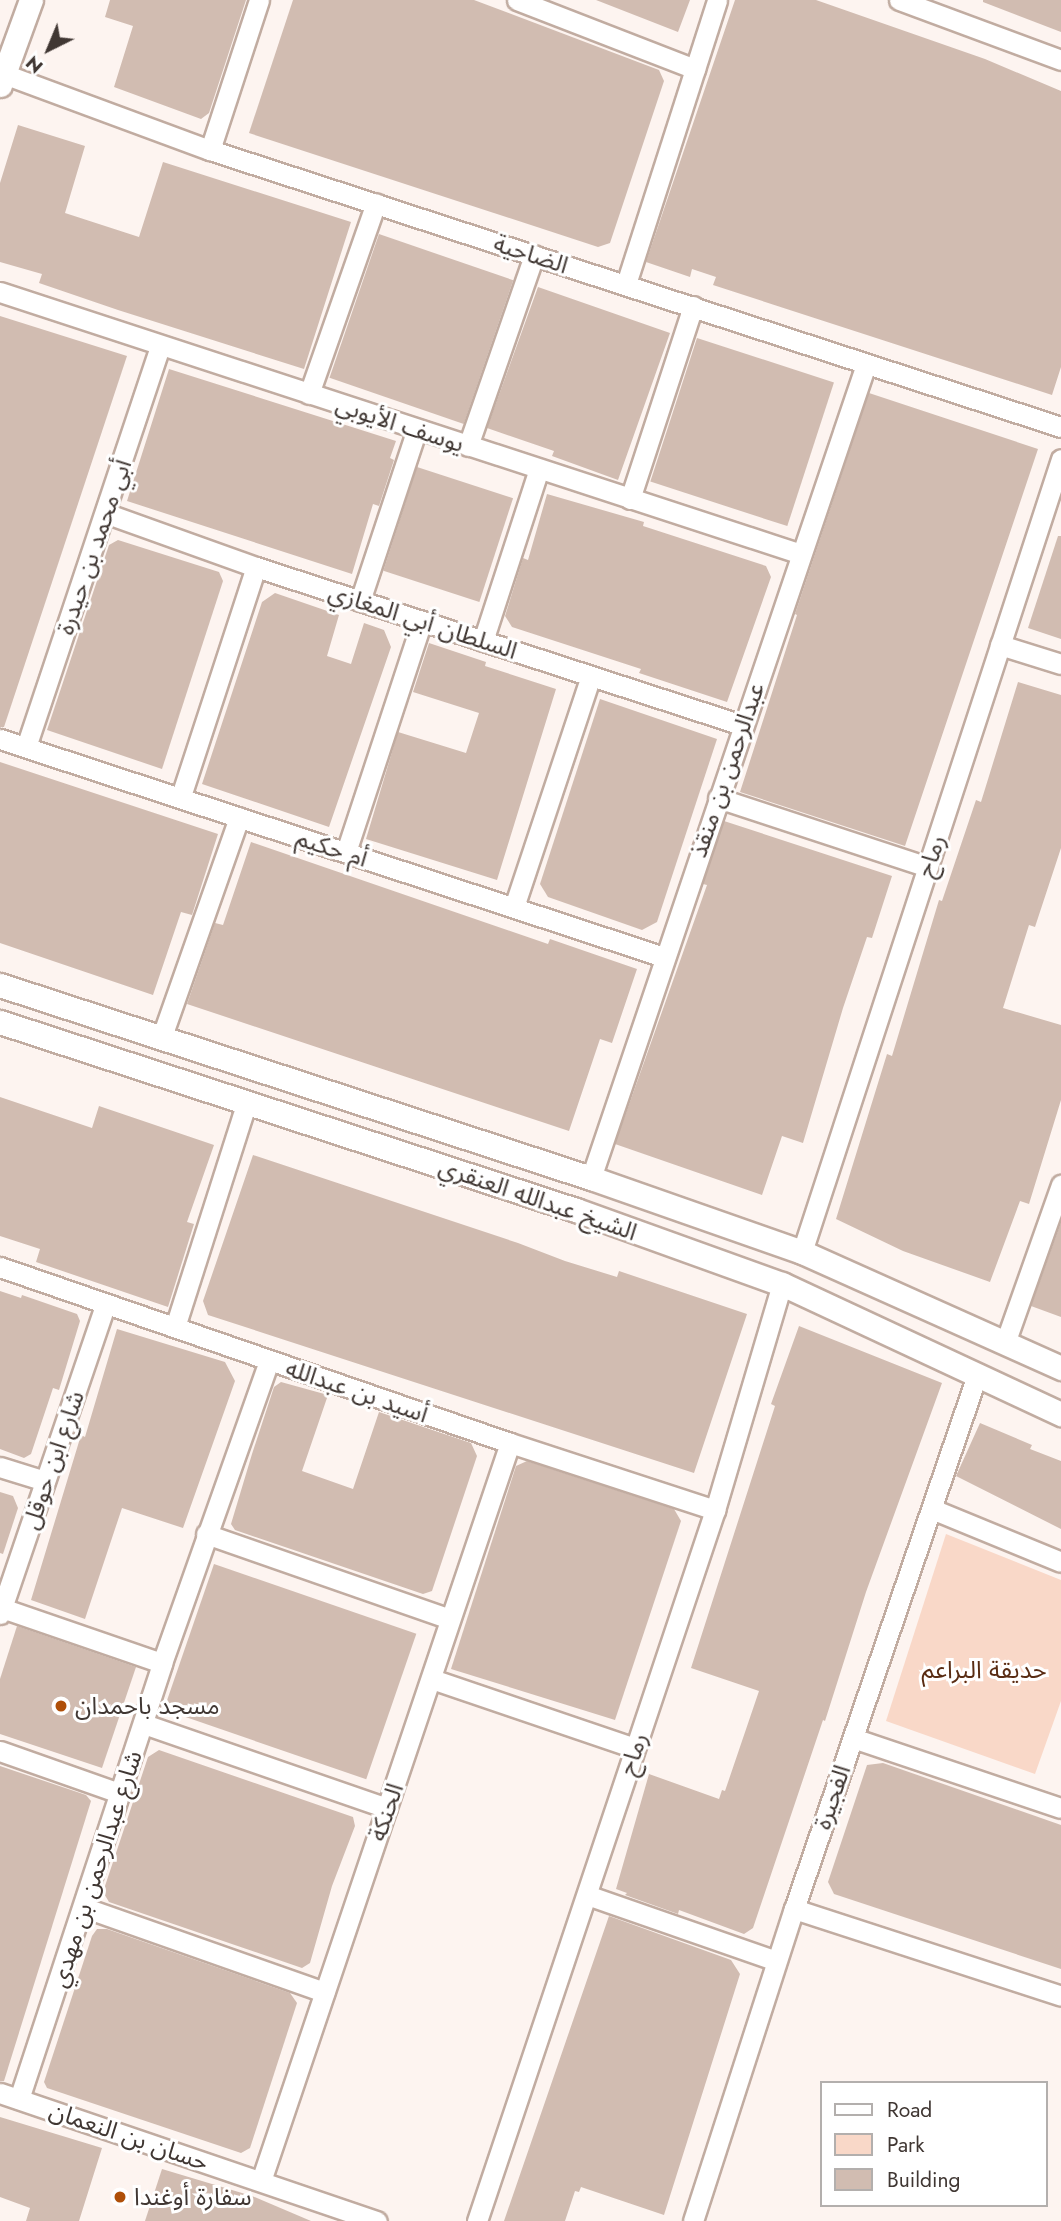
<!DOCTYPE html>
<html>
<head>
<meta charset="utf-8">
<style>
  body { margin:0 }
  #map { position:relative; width:1061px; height:2221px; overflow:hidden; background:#fdf4f0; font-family:Jost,"Noto Sans Arabic",sans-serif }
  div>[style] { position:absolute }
  .green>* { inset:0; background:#f9d8c8 }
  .building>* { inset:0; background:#d1bcb1; transform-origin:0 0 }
  .roads { filter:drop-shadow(2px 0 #c1aca1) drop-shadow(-2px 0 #c1aca1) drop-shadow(0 2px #c1aca1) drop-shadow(0 -2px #c1aca1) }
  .minor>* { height:19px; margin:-9.5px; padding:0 9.5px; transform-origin:9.5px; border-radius:9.5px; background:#fff }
  .tertiary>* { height:23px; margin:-11.5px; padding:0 11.5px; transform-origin:11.5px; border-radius:11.5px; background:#fff }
  .dots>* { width:19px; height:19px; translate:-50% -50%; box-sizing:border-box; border:4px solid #fff; border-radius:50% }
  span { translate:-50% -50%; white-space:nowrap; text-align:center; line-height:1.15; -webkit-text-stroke:6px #fff; paint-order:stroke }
  .street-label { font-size:24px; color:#403733 }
  .park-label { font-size:24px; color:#592c13 }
  .poi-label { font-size:24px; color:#403733 }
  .left { translate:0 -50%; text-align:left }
  .legend { position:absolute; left:820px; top:2081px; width:228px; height:126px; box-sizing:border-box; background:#fff; border:2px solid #b3afad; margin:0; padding:9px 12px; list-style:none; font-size:21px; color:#403733 }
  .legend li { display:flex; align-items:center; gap:14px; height:35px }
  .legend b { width:35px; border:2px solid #b3afad }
  .north { position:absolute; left:14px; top:14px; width:70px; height:70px; -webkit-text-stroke:5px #fff; paint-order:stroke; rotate:223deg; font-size:19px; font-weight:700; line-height:28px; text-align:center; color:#403733 }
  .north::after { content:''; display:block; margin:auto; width:24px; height:32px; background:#403733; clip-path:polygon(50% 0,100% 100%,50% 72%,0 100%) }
</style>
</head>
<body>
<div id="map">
  <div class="green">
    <i style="clip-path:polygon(946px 1534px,1061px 1580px,1061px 1701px,1035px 1774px,886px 1721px)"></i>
  </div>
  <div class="building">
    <i style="clip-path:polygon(110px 0,246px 0,209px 113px,201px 119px,114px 87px,133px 26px,105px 17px)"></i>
    <i style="clip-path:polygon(293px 0,474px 0,659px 70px,664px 81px,610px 243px,598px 247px,249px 133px)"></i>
    <i style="clip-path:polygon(596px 0,690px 0,678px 32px)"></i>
    <i style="clip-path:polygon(735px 0,816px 0,985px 59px,1061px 91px,1061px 367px,1052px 395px,713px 285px,716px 277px,692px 269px,690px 277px,646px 262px)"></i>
    <i style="clip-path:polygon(983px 0,1061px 0,1061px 32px,983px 2px)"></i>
    <i style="clip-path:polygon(18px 125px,85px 146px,65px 213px,139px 237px,163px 162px,351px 222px,304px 369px,118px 310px,39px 283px,42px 274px,0 262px,0 183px)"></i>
    <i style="left:379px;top:234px;width:142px;height:152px;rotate:19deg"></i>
    <i style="clip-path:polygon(538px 287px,670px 333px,618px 480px,552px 456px,554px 451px,487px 428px)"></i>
    <i style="clip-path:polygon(0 316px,127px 356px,4px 727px,0 727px)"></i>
    <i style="left:697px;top:338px;width:144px;height:151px;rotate:18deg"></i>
    <i style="clip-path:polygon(169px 369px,396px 441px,390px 458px,394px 460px,379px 506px,373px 504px,352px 574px,127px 501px)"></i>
    <i style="clip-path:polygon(869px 393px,1038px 449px,905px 846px,740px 792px,797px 615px,795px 614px)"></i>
    <i style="left:417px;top:467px;width:101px;height:109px;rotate:18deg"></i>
    <i style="clip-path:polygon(547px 494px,644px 522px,643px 526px,766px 566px,771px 577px,727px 702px,639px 673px,641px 669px,512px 627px,505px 616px,523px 558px,528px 560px)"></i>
    <i style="clip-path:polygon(1058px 536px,1061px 536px,1061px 639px,1028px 628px)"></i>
    <i style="clip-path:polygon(118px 540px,219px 572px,223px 581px,162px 769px,47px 730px,109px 545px)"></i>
    <i style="clip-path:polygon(275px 593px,339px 615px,327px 656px,351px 664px,364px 623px,384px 630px,391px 647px,329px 827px,202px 784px,262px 602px)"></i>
    <i style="clip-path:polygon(429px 643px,486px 662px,485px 666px,556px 689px,497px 880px,366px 839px,398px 732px,466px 753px,479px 713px,413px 692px)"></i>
    <i style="clip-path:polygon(1018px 682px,1061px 695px,1061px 848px,1035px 927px,1029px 925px,1003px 1008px,1061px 1025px,1061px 1100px,1029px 1204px,1020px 1201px,990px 1282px,903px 1251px,836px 1219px,887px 1054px,892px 1056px,939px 900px,942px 901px,976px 800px,981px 802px)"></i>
    <i style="clip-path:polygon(600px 699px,717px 739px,657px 922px,642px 930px,548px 897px,540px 884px)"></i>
    <i style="clip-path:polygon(0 762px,218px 834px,192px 915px,181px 912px,153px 995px,0 943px)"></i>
    <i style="clip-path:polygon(724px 821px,892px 876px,872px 938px,867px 937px,843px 1008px,803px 1143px,782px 1136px,762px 1195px,615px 1144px,707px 885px,703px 884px)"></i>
    <i style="clip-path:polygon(251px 842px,548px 944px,550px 939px,637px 969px,612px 1043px,600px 1039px,569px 1131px,187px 1004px,215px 923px,223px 925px)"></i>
    <i style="clip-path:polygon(0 1097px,92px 1128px,99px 1106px,214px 1145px,187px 1222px,194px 1224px,168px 1307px,36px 1262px,40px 1249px,0 1236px)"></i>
    <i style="clip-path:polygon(253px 1155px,518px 1243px,565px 1261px,617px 1277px,619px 1271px,747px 1314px,694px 1473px,208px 1315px,203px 1301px)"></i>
    <i style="clip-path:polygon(1061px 1222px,1061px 1317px,1031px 1306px)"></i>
    <i style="clip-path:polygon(0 1291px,21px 1298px,22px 1295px,77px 1314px,80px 1321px,59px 1390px,53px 1388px,31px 1454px,24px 1458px,0 1449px)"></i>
    <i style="clip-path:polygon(799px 1326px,942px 1383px,866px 1592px,825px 1721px,823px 1720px,753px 1928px,744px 1934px,679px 1910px,678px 1914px,625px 1895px,627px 1893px,616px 1889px,649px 1774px,719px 1799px,722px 1790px,725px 1791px,759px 1691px,691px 1668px,775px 1406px,771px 1404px)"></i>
    <i style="clip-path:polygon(117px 1329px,225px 1362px,235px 1381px,183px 1528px,122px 1508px,85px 1619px,31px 1600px,81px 1435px,85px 1437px)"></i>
    <i style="clip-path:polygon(281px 1382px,328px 1395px,302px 1471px,353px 1489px,379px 1412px,471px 1443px,477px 1456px,432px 1591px,423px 1594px,235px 1530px,231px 1524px,252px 1454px,274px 1387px)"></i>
    <i style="clip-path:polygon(980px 1423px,1032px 1445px,1030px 1449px,1061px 1461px,1061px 1529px,956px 1476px)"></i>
    <i style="clip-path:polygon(527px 1461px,674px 1509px,681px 1521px,615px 1720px,451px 1669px,516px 1466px)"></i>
    <i style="clip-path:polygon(0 1492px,13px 1496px,18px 1508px,3px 1554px,0 1553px)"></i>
    <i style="left:214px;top:1564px;width:214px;height:154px;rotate:19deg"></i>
    <i style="clip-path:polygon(17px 1626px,136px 1667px,102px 1768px,0 1734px,0 1679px)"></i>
    <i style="clip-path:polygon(159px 1750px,353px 1817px,355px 1826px,332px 1886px,310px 1963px,302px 1968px,109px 1902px,103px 1892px,148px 1757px)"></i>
    <i style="clip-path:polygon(883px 1763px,1061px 1825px,1061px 1969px,834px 1894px,828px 1882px,867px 1765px)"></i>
    <i style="clip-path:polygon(0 1766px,86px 1795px,91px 1801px,4px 2081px,0 2081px)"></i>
    <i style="clip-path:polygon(609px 1916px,731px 1960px,740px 1974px,664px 2215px,581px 2187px,579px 2192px,575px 2191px,565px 2221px,504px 2221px)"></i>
    <i style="clip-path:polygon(97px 1929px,107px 1929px,290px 1993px,297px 2003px,250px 2148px,241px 2153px,47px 2088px,44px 2082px,92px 1936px)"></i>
    <i style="clip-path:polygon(0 2117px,102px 2148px,79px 2221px,26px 2221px,30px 2208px,0 2197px)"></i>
    <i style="clip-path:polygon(162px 2169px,252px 2196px,311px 2221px,145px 2221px)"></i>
  </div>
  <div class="roads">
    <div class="minor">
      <i style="left:517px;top:0;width:191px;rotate:21.2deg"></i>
      <i style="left:899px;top:0;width:173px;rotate:20.3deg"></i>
      <i style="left:4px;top:74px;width:220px;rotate:20.3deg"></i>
      <i style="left:210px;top:150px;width:895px;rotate:18.03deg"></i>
      <i style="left:210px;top:150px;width:158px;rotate:-71.9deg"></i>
      <i style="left:626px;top:284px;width:298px;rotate:-72.2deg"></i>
      <i style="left:0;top:292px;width:843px;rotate:18.11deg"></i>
      <i style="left:309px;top:394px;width:202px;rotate:-70.7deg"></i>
      <i style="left:468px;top:446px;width:202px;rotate:-70.9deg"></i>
      <i style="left:630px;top:499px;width:203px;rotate:-71.9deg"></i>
      <i style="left:105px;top:513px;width:160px;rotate:19.7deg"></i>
      <i style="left:256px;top:567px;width:511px;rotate:18.01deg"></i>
      <i style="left:360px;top:601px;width:181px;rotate:-71.7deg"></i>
      <i style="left:483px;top:641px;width:181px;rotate:-72deg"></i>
      <i style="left:1000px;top:645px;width:64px;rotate:17.3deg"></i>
      <i style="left:0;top:739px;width:699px;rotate:18.18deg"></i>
      <i style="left:26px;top:747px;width:423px;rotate:-71.5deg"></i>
      <i style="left:181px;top:796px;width:241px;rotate:-71.9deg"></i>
      <i style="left:718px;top:798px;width:221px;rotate:18.2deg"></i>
      <i style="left:346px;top:852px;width:243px;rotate:-71.8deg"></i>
      <i style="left:514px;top:907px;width:243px;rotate:-71.6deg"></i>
      <i style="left:161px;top:1039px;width:235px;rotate:-70.6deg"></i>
      <i style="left:591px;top:1178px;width:859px;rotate:-71.33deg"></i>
      <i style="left:802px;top:1252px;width:834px;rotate:-71.91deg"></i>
      <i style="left:0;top:1267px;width:540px;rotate:19.04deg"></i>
      <i style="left:510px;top:1443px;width:216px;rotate:18.1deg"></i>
      <i style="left:175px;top:1327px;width:237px;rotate:-72.3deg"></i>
      <i style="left:1005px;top:1343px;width:168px;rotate:-70.5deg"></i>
      <i style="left:0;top:1467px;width:47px;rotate:17.3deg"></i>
      <i style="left:932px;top:1509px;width:139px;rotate:22.3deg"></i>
      <i style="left:206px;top:1534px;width:258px;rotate:19.2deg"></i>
      <i style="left:2px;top:1608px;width:169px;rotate:19deg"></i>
      <i style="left:0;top:1614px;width:326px;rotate:-71.2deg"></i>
      <i style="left:432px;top:1679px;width:214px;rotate:18.8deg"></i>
      <i style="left:144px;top:1724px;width:257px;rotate:19.1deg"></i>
      <i style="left:853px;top:1738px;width:219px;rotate:18.6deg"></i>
      <i style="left:0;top:1751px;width:126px;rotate:19.4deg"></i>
      <i style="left:587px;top:1895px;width:200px;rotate:19.2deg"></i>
      <i style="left:83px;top:1907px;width:256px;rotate:19.4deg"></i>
      <i style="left:794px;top:1909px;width:281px;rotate:18deg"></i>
      <i style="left:0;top:2093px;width:398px;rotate:18.8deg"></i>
      <i style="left:19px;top:2099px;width:459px;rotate:-71.8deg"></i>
      <i style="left:162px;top:1663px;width:320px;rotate:-70.5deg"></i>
      <i style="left:261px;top:2181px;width:779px;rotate:-71.36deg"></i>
      <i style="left:477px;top:2221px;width:750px;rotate:-71.49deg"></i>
      <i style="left:715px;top:1510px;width:236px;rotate:-73.5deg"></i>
      <i style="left:693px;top:2221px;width:328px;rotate:-72.1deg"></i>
      <i style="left:794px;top:1909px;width:564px;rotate:-71.08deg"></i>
    </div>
    <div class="tertiary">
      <i style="left:0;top:85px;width:90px;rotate:-70deg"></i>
      <i style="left:0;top:985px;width:622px;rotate:18.09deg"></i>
      <i style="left:591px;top:1178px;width:224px;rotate:19.3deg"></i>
      <i style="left:802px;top:1252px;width:284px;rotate:24.1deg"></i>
      <i style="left:0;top:1022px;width:606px;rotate:18.08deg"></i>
      <i style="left:576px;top:1210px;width:219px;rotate:19.8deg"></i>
      <i style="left:782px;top:1284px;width:308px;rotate:25deg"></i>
    </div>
  </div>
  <div class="dots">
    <i style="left:61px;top:1706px;background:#af4f09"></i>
    <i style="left:120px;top:2197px;background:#af4f09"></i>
  </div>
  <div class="street-label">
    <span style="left:531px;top:254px;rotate:18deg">الضاحية</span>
    <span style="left:400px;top:424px;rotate:18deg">يوسف الأيوبي</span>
    <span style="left:94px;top:547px;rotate:-71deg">أبي محمد بن حيدرة</span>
    <span style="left:423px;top:621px;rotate:18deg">السلطان أبي المغازي</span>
    <span style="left:727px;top:770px;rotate:-71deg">عبدالرحمن بن منقذ</span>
    <span style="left:332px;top:848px;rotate:18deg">أم حكيم</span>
    <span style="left:931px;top:856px;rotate:-72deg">رماح</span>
    <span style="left:538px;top:1199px;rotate:19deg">الشيخ عبدالله العنقري</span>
    <span style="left:357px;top:1391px;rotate:19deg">أسيد بن عبدالله</span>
    <span style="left:53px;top:1460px;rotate:-71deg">شارع ابن حوقل</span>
    <span style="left:633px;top:1754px;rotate:-72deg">رماح</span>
    <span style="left:832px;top:1797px;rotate:-71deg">الفجيرة</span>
    <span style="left:386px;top:1812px;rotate:-71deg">الحنكة</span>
    <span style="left:96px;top:1869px;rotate:-72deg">شارع عبدالرحمن بن مهدي</span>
    <span style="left:129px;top:2136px;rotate:19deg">حسان بن النعمان</span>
  </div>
  <div class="park-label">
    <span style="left:984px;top:1670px">حديقة البراعم</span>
  </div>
  <div class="poi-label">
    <span class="left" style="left:75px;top:1706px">مسجد باحمدان</span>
    <span class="left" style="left:134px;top:2197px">سفارة أوغندا</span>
  </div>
  <ul class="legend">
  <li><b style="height:9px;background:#fff"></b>Road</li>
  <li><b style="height:19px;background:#f9d8c8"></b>Park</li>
  <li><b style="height:19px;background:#d1bcb1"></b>Building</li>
  </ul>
  <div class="north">N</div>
</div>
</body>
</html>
